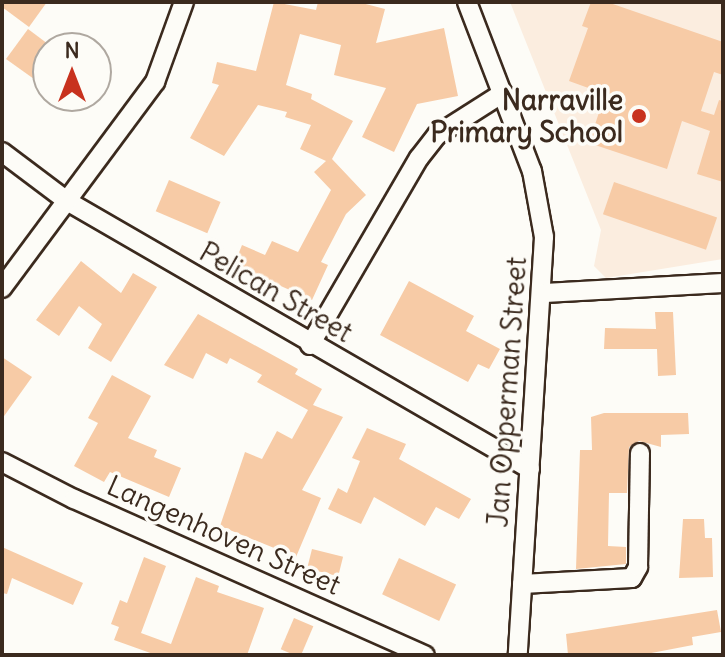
<!DOCTYPE html>
<html>
<head>
<meta charset="utf-8">
<style>
  body { margin:0 }
  #map { position:relative; width:725px; height:657px; overflow:hidden; background:#fdfcf7; font-family:Delius,sans-serif }
  div>[style] { position:absolute }
  .built>* { inset:0; background:#fbeddf }
  .building>* { inset:0; background:#f7cba6; transform-origin:0 0 }
  .roads { filter:drop-shadow(2px 0 #3b2a1e) drop-shadow(-2px 0 #3b2a1e) drop-shadow(0 2px #3b2a1e) drop-shadow(0 -2px #3b2a1e) }
  .minor>* { height:18px; margin:-9px; padding:0 9px; transform-origin:9px; border-radius:9px; background:#fdfcf7 }
  .dots>* { width:22px; height:22px; translate:-50% -50%; box-sizing:border-box; border:4px solid #fdfcf7; border-radius:50% }
  span { translate:-50% -50%; white-space:nowrap; text-align:center; line-height:1.15; -webkit-text-stroke:7px #fdfcf7; paint-order:stroke }
  .poi-label { font-size:28px; color:#3b2a1e; font-weight:700 }
  .right { translate:-100% -50%; text-align:right }
  .street-label { font-size:28px; color:#3b2a1e }
  .frame { position:absolute; inset:0; border:4px solid #3b2a1e; pointer-events:none }
  .north { position:absolute; left:32px; top:32px; width:80px; height:80px; box-sizing:border-box; background:#fdfcf7; border:2px solid #afa8a0; border-radius:50%; rotate:0deg; font-size:22px; font-weight:700; line-height:32px; text-align:center; color:#3b2a1e }
  .north::after { content:''; display:block; margin:auto; width:28px; height:36px; background:#c8321e; clip-path:polygon(50% 0,100% 100%,50% 72%,0 100%) }
</style>
</head>
<body>
<div id="map">
  <div class="built">
    <i style="clip-path:polygon(510px 2px,723px 2px,723px 259px,606px 278px,594px 266px,601px 230px)"></i>
  </div>
  <div class="building">
    <i style="clip-path:polygon(2px 2px,47px 2px,29px 27px,2px 7px)"></i>
    <i style="clip-path:polygon(274px 2px,316px 10px,318px 2px,358px 2px,385px 9px,376px 43px,444px 28px,458px 96px,417px 104px,394px 152px,362px 137px,386px 88px,334px 75px,341px 45px,300px 34px,286px 85px,312px 94px,311px 99px,353px 121px,332px 159px,366px 195px,346px 214px,321px 262px,328px 265px,312px 300px,234px 265px,242px 245px,265px 255px,272px 241px,298px 252px,331px 190px,314px 172px,326px 161px,300px 149px,311px 125px,285px 117px,287px 112px,258px 105px,224px 156px,190px 138px,219px 85px,212px 83px,217px 62px,256px 71px)"></i>
    <i style="clip-path:polygon(591px 2px,607px 2px,723px 42px,723px 75px,714px 72px,701px 111px,714px 115px,719px 100px,723px 101px,723px 182px,697px 174px,710px 131px,682px 121px,667px 169px,589px 143px,605px 94px,569px 81px,588px 28px,582px 26px)"></i>
    <i style="clip-path:polygon(28px 29px,48px 44px,48px 89px,6px 59px)"></i>
    <i style="left:169px;top:180px;width:56px;height:34px;rotate:23deg"></i>
    <i style="left:614px;top:182px;width:109px;height:34px;rotate:19deg"></i>
    <i style="clip-path:polygon(81px 261px,121px 293px,133px 273px,157px 287px,111px 362px,88px 348px,102px 324px,79px 306px,59px 336px,36px 320px)"></i>
    <i style="clip-path:polygon(409px 281px,474px 316px,466px 331px,500px 349px,489px 369px,478px 364px,468px 382px,380px 335px)"></i>
    <i style="clip-path:polygon(655px 312px,673px 312px,676px 375px,658px 376px,657px 349px,604px 349px,605px 328px,656px 329px)"></i>
    <i style="clip-path:polygon(198px 314px,298px 369px,295px 374px,322px 389px,313px 405px,343px 417px,302px 490px,321px 498px,296px 557px,220px 526px,245px 452px,262px 459px,277px 431px,292px 439px,308px 410px,257px 382px,262px 375px,230px 358px,227px 364px,206px 353px,193px 379px,164px 365px)"></i>
    <i style="clip-path:polygon(2px 357px,32px 377px,2px 419px)"></i>
    <i style="clip-path:polygon(112px 375px,151px 396px,128px 438px,157px 450px,154px 457px,181px 468px,169px 497px,110px 472px,104px 482px,74px 466px,98px 423px,88px 418px)"></i>
    <i style="clip-path:polygon(604px 413px,688px 413px,689px 434px,661px 435px,661px 447px,639px 441px,629px 447px,627px 493px,609px 493px,608px 546px,626px 547px,626px 564px,576px 569px,580px 450px,592px 450px,591px 417px)"></i>
    <i style="clip-path:polygon(367px 428px,406px 444px,399px 459px,471px 499px,459px 519px,436px 507px,425px 526px,374px 497px,361px 524px,328px 509px,338px 488px,347px 493px,360px 461px,352px 458px)"></i>
    <i style="clip-path:polygon(683px 519px,704px 519px,705px 538px,712px 538px,713px 577px,679px 578px)"></i>
    <i style="clip-path:polygon(2px 547px,83px 583px,73px 605px,12px 578px,7px 594px,2px 593px)"></i>
    <i style="left:312px;top:549px;width:32px;height:20px;rotate:14deg"></i>
    <i style="clip-path:polygon(144px 557px,166px 566px,141px 633px,171px 644px,196px 577px,219px 586px,217px 592px,264px 608px,247px 655px,156px 655px,114px 640px,119px 627px,111px 624px,120px 600px,127px 603px)"></i>
    <i style="left:399px;top:558px;width:63px;height:40px;rotate:25deg"></i>
    <i style="clip-path:polygon(717px 610px,721px 632px,692px 637px,693px 645px,641px 655px,568px 655px,566px 634px)"></i>
    <i style="left:294px;top:618px;width:21px;height:34px;rotate:23deg"></i>
  </div>
  <div class="roads">
    <div class="minor">
      <i style="left:467px;top:2px;width:181px;rotate:69deg"></i>
      <i style="left:532px;top:171px;width:67px;rotate:79.7deg"></i>
      <i style="left:544px;top:237px;width:419px;rotate:93.6deg"></i>
      <i style="left:2px;top:152px;width:81px;rotate:37deg"></i>
      <i style="left:67px;top:201px;width:535px;rotate:30.06deg"></i>
      <i style="left:2px;top:288px;width:257px;rotate:-53.4deg"></i>
      <i style="left:155px;top:82px;width:85px;rotate:-70.1deg"></i>
      <i style="left:545px;top:293px;width:178px;rotate:-3.2deg"></i>
      <i style="left:310px;top:345px;width:216px;rotate:-59.8deg"></i>
      <i style="left:419px;top:158px;width:29px;rotate:-52deg"></i>
      <i style="left:437px;top:135px;width:78px;rotate:-32.5deg"></i>
      <i style="left:2px;top:462px;width:81px;rotate:27.2deg"></i>
      <i style="left:74px;top:499px;width:384px;rotate:24deg"></i>
      <i style="left:522px;top:584px;width:110px;rotate:-3.1deg"></i>
      <i style="left:632px;top:578px;width:13px;rotate:-61deg"></i>
      <i style="left:638px;top:567px;width:114px;rotate:-89deg"></i>
    </div>
  </div>
  <div class="dots">
    <i style="left:639px;top:116px;background:#c8321e"></i>
  </div>
  <div class="poi-label">
    <span class="right" style="left:623px;top:116px">Narraville<br>Primary School</span>
  </div>
  <div class="street-label">
    <span style="left:276px;top:292px;rotate:30deg">Pelican Street</span>
    <span style="left:507px;top:392px;rotate:-86deg">Jan Opperman Street</span>
    <span style="left:224px;top:535px;rotate:24deg">Langenhoven Street</span>
  </div>
  <div class="frame"></div>
  <div class="north">N</div>
</div>
</body>
</html>
